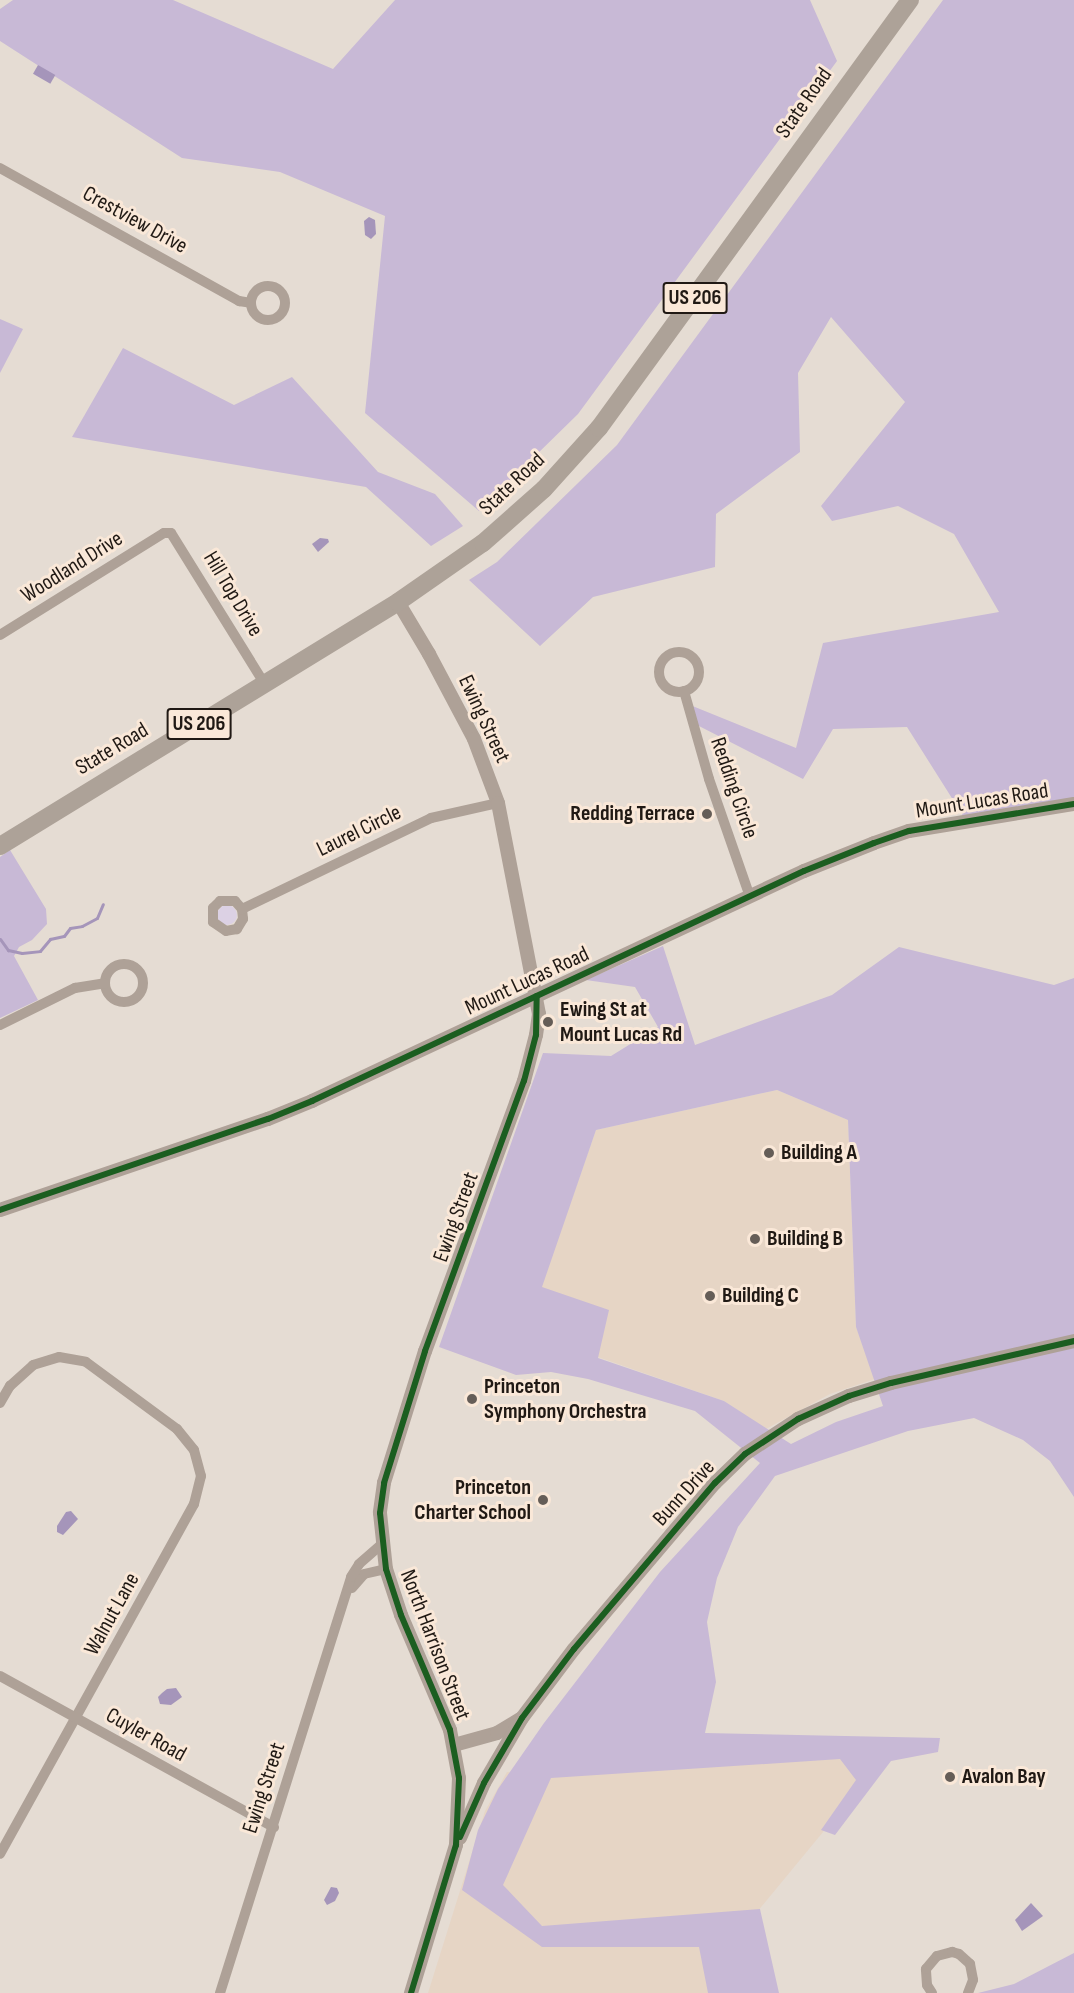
<!DOCTYPE html>
<html>
<head>
<meta charset="utf-8">
<style>
  body { margin:0 }
  #map { position:relative; width:1074px; height:1993px; overflow:hidden; background:#e5dcd3; font-family:"Sofia Sans Condensed",sans-serif }
  div>[style] { position:absolute }
  .built>* { inset:0; background:#e6d5c5 }
  .green>* { inset:0; background:#dcd1e4 }
  .round { border-radius:50% }
  .forest>* { inset:0; background:#c8b9d6 }
  .water>* { inset:0; background:#a595ba; transform-origin:0 0 }
  .stream>* { height:3px; margin:-1.5px; padding:0 1.5px; transform-origin:1.5px; border-radius:1.5px; background:#a595ba }
  .minor>* { height:10px; margin:-5px; padding:0 5px; transform-origin:5px; border-radius:5px; background:#aea197 }
  .minor>.ring { margin:-5px; padding:0; box-sizing:content-box; background:none; border:10px solid #aea197; border-radius:50% }
  .tertiary>* { height:14px; margin:-7px; padding:0 7px; transform-origin:7px; border-radius:7px; background:#aea197 }
  .trunk>* { height:18px; margin:-9px; padding:0 9px; transform-origin:9px; border-radius:9px; background:#ada298 }
  .cycleway>* { height:6px; margin:-3px; padding:0 3px; transform-origin:3px; border-radius:3px; background:#1b5e20 }
  .dots>* { width:16px; height:16px; translate:-50% -50%; box-sizing:border-box; border:3px solid #fae8d8; border-radius:50% }
  span { translate:-50% -50%; white-space:nowrap; text-align:center; line-height:1.15; -webkit-text-stroke:6px #fae8d8; paint-order:stroke }
  .shield-label span { padding:2px 4px; background:#fae8d8; border:2px solid; border-radius:4px; -webkit-text-stroke-width:0 }
  .shield-label { font-size:21px; color:#201914; font-weight:700 }
  .street-label { font-size:22px; color:#201914 }
  .poi-label { font-size:22px; color:#201914; font-weight:700 }
  .right { translate:-100% -50%; text-align:right }
  .left { translate:0 -50%; text-align:left }
</style>
</head>
<body>
<div id="map">
  <div class="built">
    <i style="clip-path:polygon(777px 1090px,848px 1120px,856px 1327px,875px 1379px,830px 1394px,766px 1429px,724px 1401px,598px 1357px,541px 1287px,596px 1130px)"></i>
    <i style="clip-path:polygon(889px 1752px,748px 1923px,723px 1993px,428px 1993px,485px 1811px,507px 1772px)"></i>
  </div>
  <div class="green">
    <i class="round" style="left:217px;top:905px;width:20px;height:20px"></i>
  </div>
  <div class="forest">
    <i style="clip-path:polygon(13px 0,173px 0,333px 69px,395px 0,810px 0,837px 61px,578px 414px,479px 511px,365px 413px,385px 216px,280px 172px,182px 158px,0 41px,0 9px)"></i>
    <i style="clip-path:polygon(943px 0,1074px 0,1074px 804px,967px 822px,907px 727px,833px 729px,803px 779px,697px 725px,690px 705px,796px 748px,823px 643px,999px 612px,954px 534px,898px 506px,832px 521px,821px 506px,905px 402px,831px 317px,798px 373px,800px 452px,716px 514px,715px 567px,593px 597px,540px 646px,469px 580px,497px 562px,617px 445px)"></i>
    <i style="clip-path:polygon(0 319px,23px 329px,0 373px)"></i>
    <i style="clip-path:polygon(123px 348px,234px 405px,292px 377px,378px 472px,435px 494px,463px 526px,431px 546px,366px 487px,72px 437px)"></i>
    <i style="clip-path:polygon(10px 850px,46px 909px,47px 924px,32px 940px,19px 947px,14px 956px,38px 1000px,0 1018px,0 857px)"></i>
    <i style="clip-path:polygon(evenodd,663px 946px,695px 1045px,832px 995px,899px 947px,1054px 985px,1074px 978px,1074px 1497px,1050px 1461px,1023px 1440px,974px 1418px,908px 1431px,775px 1476px,738px 1527px,717px 1578px,707px 1622px,716px 1682px,705px 1733px,940px 1738px,938px 1752px,891px 1761px,835px 1835px,821px 1830px,856px 1780px,840px 1759px,551px 1778px,503px 1885px,542px 1926px,760px 1909px,779px 1993px,708px 1993px,699px 1947px,542px 1947px,462px 1890px,478px 1830px,498px 1789px,544px 1723px,660px 1572px,760px 1463px,695px 1411px,588px 1379px,551px 1372px,516px 1375px,439px 1347px,543px 1053px,611px 1056px,658px 1027px,635px 987px,586px 980px,663px 946px,777px 1090px,848px 1120px,856px 1327px,883px 1406px,836px 1422px,791px 1444px,724px 1401px,598px 1358px,609px 1310px,542px 1287px,596px 1130px,777px 1090px)"></i>
    <i style="clip-path:polygon(1074px 1953px,1074px 1993px,978px 1993px,1014px 1984px)"></i>
  </div>
  <div class="water">
    <i style="left:38px;top:65px;width:20px;height:10px;rotate:30deg"></i>
    <i style="clip-path:polygon(369px 217px,375px 220px,376px 234px,371px 239px,365px 235px,364px 221px)"></i>
    <i style="clip-path:polygon(320px 538px,328px 539px,329px 542px,318px 552px,312px 544px)"></i>
    <i style="clip-path:polygon(71px 1511px,78px 1519px,63px 1535px,57px 1532px,57px 1526px,66px 1512px)"></i>
    <i style="clip-path:polygon(176px 1688px,182px 1697px,171px 1705px,160px 1704px,158px 1697px,162px 1693px,167px 1689px)"></i>
    <i style="clip-path:polygon(331px 1887px,337px 1888px,339px 1893px,335px 1901px,327px 1905px,324px 1900px)"></i>
    <i style="clip-path:polygon(1031px 1903px,1043px 1916px,1022px 1931px,1015px 1920px)"></i>
  </div>
  <div class="stream">
    <i style="left:0;top:939px;width:14px;rotate:54deg"></i>
    <i style="left:8px;top:950px;width:14px;rotate:12deg"></i>
    <i style="left:22px;top:953px;width:18px;rotate:-6deg"></i>
    <i style="left:40px;top:951px;width:16px;rotate:-50deg"></i>
    <i style="left:50px;top:939px;width:14px;rotate:-12deg"></i>
    <i style="left:64px;top:936px;width:10px;rotate:-53deg"></i>
    <i style="left:70px;top:928px;width:12px;rotate:-9deg"></i>
    <i style="left:82px;top:926px;width:17px;rotate:-28deg"></i>
    <i style="left:97px;top:918px;width:15px;rotate:-67deg"></i>
  </div>
  <div class="minor">
    <i style="left:0;top:168px;width:274px;rotate:29.1deg"></i>
    <i style="left:239px;top:301px;width:12px;rotate:9deg"></i>
    <i class="ring" style="left:251px;top:286px;width:24px;height:24px"></i>
    <i style="left:0;top:635px;width:193px;rotate:-31.9deg"></i>
    <i style="left:164px;top:533px;width:7px"></i>
    <i style="left:171px;top:533px;width:176px;rotate:58.2deg"></i>
    <i class="ring" style="left:659px;top:652px;width:30px;height:30px"></i>
    <i style="left:684px;top:691px;width:91px;rotate:74.1deg"></i>
    <i style="left:709px;top:779px;width:125px;rotate:70.8deg"></i>
    <i style="left:242px;top:909px;width:10px;rotate:84deg"></i>
    <i style="left:243px;top:919px;width:12px;rotate:121deg"></i>
    <i style="left:237px;top:929px;width:11px;rotate:170deg"></i>
    <i style="left:226px;top:931px;width:16px;rotate:-145deg"></i>
    <i style="left:213px;top:922px;width:14px;rotate:-90deg"></i>
    <i style="left:213px;top:908px;width:10px;rotate:-45deg"></i>
    <i style="left:220px;top:901px;width:15px"></i>
    <i style="left:235px;top:901px;width:11px;rotate:49deg"></i>
    <i style="left:242px;top:909px;width:210px;rotate:-25.7deg"></i>
    <i style="left:431px;top:818px;width:69px;rotate:-12.6deg"></i>
    <i class="ring" style="left:105px;top:964px;width:28px;height:28px"></i>
    <i style="left:0;top:1025px;width:84px;rotate:-26.3deg"></i>
    <i style="left:75px;top:988px;width:30px;rotate:-9deg"></i>
    <i style="left:0;top:1403px;width:20px;rotate:-60deg"></i>
    <i style="left:10px;top:1386px;width:31px;rotate:-42deg"></i>
    <i style="left:33px;top:1365px;width:27px;rotate:-17deg"></i>
    <i style="left:59px;top:1357px;width:27px;rotate:10deg"></i>
    <i style="left:86px;top:1362px;width:113px;rotate:36.4deg"></i>
    <i style="left:177px;top:1429px;width:27px;rotate:51deg"></i>
    <i style="left:194px;top:1450px;width:27px;rotate:75deg"></i>
    <i style="left:201px;top:1476px;width:29px;rotate:104deg"></i>
    <i style="left:194px;top:1504px;width:400px;rotate:119deg"></i>
    <i style="left:352px;top:1588px;width:18px;rotate:-49deg"></i>
    <i style="left:364px;top:1574px;width:23px;rotate:-13deg"></i>
    <i style="left:0;top:1676px;width:313px;rotate:28.9deg"></i>
    <i style="left:220px;top:1993px;width:436px;rotate:-72.5deg"></i>
    <i style="left:351px;top:1577px;width:15px;rotate:-58deg"></i>
    <i style="left:359px;top:1564px;width:30px;rotate:-41deg"></i>
    <i style="left:932px;top:1993px;width:9px;rotate:-122deg"></i>
    <i style="left:927px;top:1985px;width:16px;rotate:-94deg"></i>
    <i style="left:926px;top:1969px;width:17px;rotate:-50deg"></i>
    <i style="left:937px;top:1956px;width:16px;rotate:-15deg"></i>
    <i style="left:952px;top:1952px;width:7px;rotate:16deg"></i>
    <i style="left:959px;top:1954px;width:15px;rotate:42deg"></i>
    <i style="left:970px;top:1964px;width:16px;rotate:79deg"></i>
    <i style="left:973px;top:1980px;width:14px;rotate:111deg"></i>
  </div>
  <div class="tertiary">
    <i style="left:398px;top:602px;width:61px;rotate:59.2deg"></i>
    <i style="left:429px;top:654px;width:96px;rotate:62.1deg"></i>
    <i style="left:474px;top:739px;width:68px;rotate:69.4deg"></i>
    <i style="left:498px;top:803px;width:215px;rotate:79deg"></i>
    <i style="left:539px;top:1014px;width:21px;rotate:98deg"></i>
    <i style="left:536px;top:1035px;width:48px;rotate:104.6deg"></i>
    <i style="left:524px;top:1081px;width:288px;rotate:110.1deg"></i>
    <i style="left:425px;top:1351px;width:138px;rotate:107.3deg"></i>
    <i style="left:384px;top:1483px;width:30px;rotate:98deg"></i>
    <i style="left:380px;top:1513px;width:56px;rotate:83.9deg"></i>
    <i style="left:386px;top:1569px;width:48px;rotate:71.9deg"></i>
    <i style="left:401px;top:1615px;width:125px;rotate:66.9deg"></i>
    <i style="left:450px;top:1730px;width:49px;rotate:79.4deg"></i>
    <i style="left:459px;top:1778px;width:67px;rotate:92.6deg"></i>
    <i style="left:456px;top:1845px;width:155px;rotate:106.9deg"></i>
    <i style="left:0;top:1210px;width:283px;rotate:-18.8deg"></i>
    <i style="left:268px;top:1119px;width:48px;rotate:-22.2deg"></i>
    <i style="left:312px;top:1101px;width:543px;rotate:-25.06deg"></i>
    <i style="left:804px;top:871px;width:75px;rotate:-21.8deg"></i>
    <i style="left:874px;top:843px;width:37px;rotate:-19deg"></i>
    <i style="left:909px;top:831px;width:167px;rotate:-9.3deg"></i>
    <i style="left:454px;top:1745px;width:45px;rotate:-15.6deg"></i>
    <i style="left:497px;top:1733px;width:27px;rotate:-31deg"></i>
    <i style="left:460px;top:1838px;width:60px;rotate:-66.4deg"></i>
    <i style="left:484px;top:1783px;width:75px;rotate:-59.7deg"></i>
    <i style="left:522px;top:1718px;width:86px;rotate:-53deg"></i>
    <i style="left:574px;top:1649px;width:218px;rotate:-49.7deg"></i>
    <i style="left:715px;top:1483px;width:42px;rotate:-44deg"></i>
    <i style="left:745px;top:1454px;width:64px;rotate:-33.4deg"></i>
    <i style="left:798px;top:1419px;width:56px;rotate:-24.3deg"></i>
    <i style="left:849px;top:1396px;width:44px;rotate:-17.2deg"></i>
    <i style="left:891px;top:1383px;width:188px;rotate:-12.9deg"></i>
  </div>
  <div class="trunk">
    <i style="left:0;top:846px;width:467px;rotate:-31.5deg"></i>
    <i style="left:398px;top:602px;width:103px;rotate:-34.8deg"></i>
    <i style="left:483px;top:543px;width:81px;rotate:-41.5deg"></i>
    <i style="left:544px;top:489px;width:82px;rotate:-48deg"></i>
    <i style="left:599px;top:428px;width:529px;rotate:-54deg"></i>
  </div>
  <div class="cycleway">
    <i style="left:0;top:1210px;width:283px;rotate:-18.8deg"></i>
    <i style="left:268px;top:1119px;width:48px;rotate:-22.2deg"></i>
    <i style="left:312px;top:1101px;width:543px;rotate:-25.06deg"></i>
    <i style="left:804px;top:871px;width:75px;rotate:-21.8deg"></i>
    <i style="left:874px;top:843px;width:37px;rotate:-19deg"></i>
    <i style="left:909px;top:831px;width:167px;rotate:-9.3deg"></i>
    <i style="left:460px;top:1837px;width:59px;rotate:-66deg"></i>
    <i style="left:484px;top:1783px;width:75px;rotate:-59.7deg"></i>
    <i style="left:522px;top:1718px;width:86px;rotate:-53deg"></i>
    <i style="left:574px;top:1649px;width:218px;rotate:-49.7deg"></i>
    <i style="left:715px;top:1483px;width:42px;rotate:-44deg"></i>
    <i style="left:745px;top:1454px;width:64px;rotate:-33.4deg"></i>
    <i style="left:798px;top:1419px;width:56px;rotate:-24.3deg"></i>
    <i style="left:849px;top:1396px;width:44px;rotate:-17.2deg"></i>
    <i style="left:891px;top:1383px;width:188px;rotate:-12.9deg"></i>
    <i style="left:411px;top:1993px;width:155px;rotate:-73.1deg"></i>
    <i style="left:456px;top:1845px;width:67px;rotate:-87.4deg"></i>
    <i style="left:459px;top:1778px;width:49px;rotate:-100.6deg"></i>
    <i style="left:450px;top:1730px;width:125px;rotate:-113.1deg"></i>
    <i style="left:401px;top:1615px;width:48px;rotate:-108.1deg"></i>
    <i style="left:386px;top:1569px;width:56px;rotate:-96.1deg"></i>
    <i style="left:380px;top:1513px;width:30px;rotate:-82deg"></i>
    <i style="left:384px;top:1483px;width:138px;rotate:-72.7deg"></i>
    <i style="left:425px;top:1351px;width:288px;rotate:-69.9deg"></i>
    <i style="left:524px;top:1081px;width:48px;rotate:-75.4deg"></i>
    <i style="left:536px;top:1035px;width:39px;rotate:-89deg"></i>
  </div>
  <div class="dots">
    <i style="left:707px;top:814px;background:#655d57"></i>
    <i style="left:548px;top:1022px;background:#655d57"></i>
    <i style="left:769px;top:1153px;background:#655d57"></i>
    <i style="left:755px;top:1239px;background:#655d57"></i>
    <i style="left:710px;top:1296px;background:#655d57"></i>
    <i style="left:472px;top:1399px;background:#655d57"></i>
    <i style="left:543px;top:1500px;background:#655d57"></i>
    <i style="left:950px;top:1777px;background:#655d57"></i>
  </div>
  <div class="shield-label">
    <span style="left:695px;top:298px">US 206</span>
    <span style="left:199px;top:724px">US 206</span>
  </div>
  <div class="street-label">
    <span style="left:804px;top:103px;rotate:-55deg">State Road</span>
    <span style="left:135px;top:220px;rotate:29deg">Crestview Drive</span>
    <span style="left:512px;top:484px;rotate:-43deg">State Road</span>
    <span style="left:72px;top:567px;rotate:-32deg">Woodland Drive</span>
    <span style="left:233px;top:594px;rotate:59deg">Hill Top Drive</span>
    <span style="left:484px;top:719px;rotate:65deg">Ewing Street</span>
    <span style="left:112px;top:749px;rotate:-31deg">State Road</span>
    <span style="left:734px;top:788px;rotate:71deg">Redding Circle</span>
    <span style="left:982px;top:801px;rotate:-9deg">Mount Lucas Road</span>
    <span style="left:359px;top:831px;rotate:-26deg">Laurel Circle</span>
    <span style="left:527px;top:981px;rotate:-25deg">Mount Lucas Road</span>
    <span style="left:456px;top:1217px;rotate:-70deg">Ewing Street</span>
    <span style="left:684px;top:1493px;rotate:-48deg">Bunn Drive</span>
    <span style="left:112px;top:1614px;rotate:-61deg">Walnut Lane</span>
    <span style="left:435px;top:1645px;rotate:69deg">North Harrison Street</span>
    <span style="left:146px;top:1735px;rotate:29deg">Cuyler Road</span>
    <span style="left:264px;top:1788px;rotate:-72deg">Ewing Street</span>
  </div>
  <div class="poi-label">
    <span class="right" style="left:695px;top:814px">Redding Terrace</span>
    <span class="left" style="left:560px;top:1022px">Ewing St at<br>Mount Lucas Rd</span>
    <span class="left" style="left:781px;top:1153px">Building A</span>
    <span class="left" style="left:767px;top:1239px">Building B</span>
    <span class="left" style="left:722px;top:1296px">Building C</span>
    <span class="left" style="left:484px;top:1399px">Princeton<br>Symphony Orchestra</span>
    <span class="right" style="left:531px;top:1500px">Princeton<br>Charter School</span>
    <span class="left" style="left:962px;top:1777px">Avalon Bay</span>
  </div>
</div>
</body>
</html>
